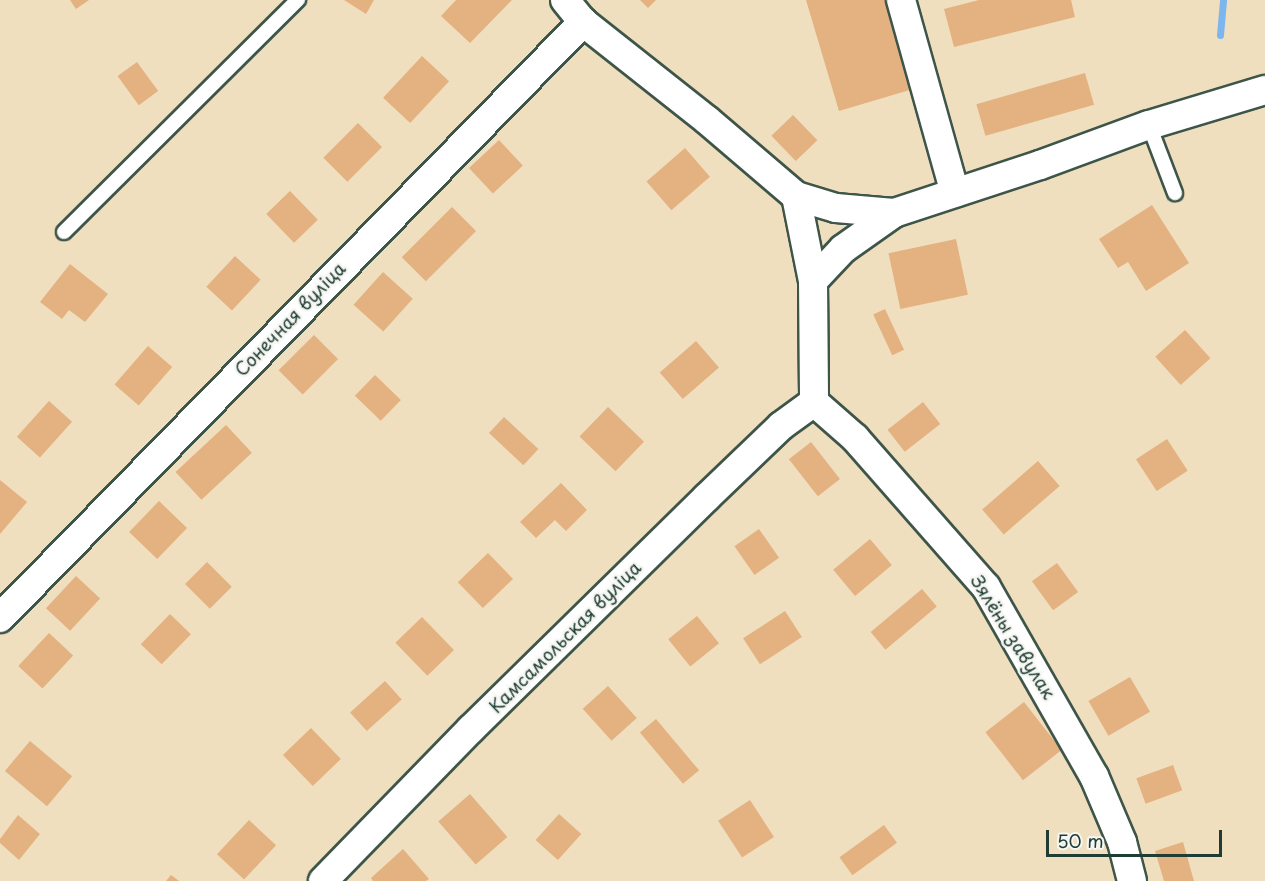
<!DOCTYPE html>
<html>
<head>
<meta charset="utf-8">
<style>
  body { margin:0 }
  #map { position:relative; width:1265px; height:881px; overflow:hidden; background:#efdfbf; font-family:"Playpen Sans",sans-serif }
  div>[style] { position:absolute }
  .stream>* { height:7px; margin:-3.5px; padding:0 3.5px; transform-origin:3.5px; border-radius:3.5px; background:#7db5ed }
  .building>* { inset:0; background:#e4b181; transform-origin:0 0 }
  .roads { filter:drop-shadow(2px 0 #3e5549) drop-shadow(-2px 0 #3e5549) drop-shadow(0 2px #3e5549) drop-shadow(0 -2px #3e5549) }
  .lane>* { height:14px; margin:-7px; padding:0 7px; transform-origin:7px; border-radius:7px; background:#fff }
  .street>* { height:28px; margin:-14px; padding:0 14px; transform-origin:14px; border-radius:14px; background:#fff }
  span { translate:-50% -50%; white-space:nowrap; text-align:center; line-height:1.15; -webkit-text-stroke:5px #f6f6f2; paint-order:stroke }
  .street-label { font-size:18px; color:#1f3d34 }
  .scale { position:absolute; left:1046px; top:830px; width:176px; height:27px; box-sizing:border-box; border:3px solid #1f3d34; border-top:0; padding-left:8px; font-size:18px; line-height:21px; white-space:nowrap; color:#1f3d34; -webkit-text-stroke:4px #f6f6f2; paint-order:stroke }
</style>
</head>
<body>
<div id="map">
  <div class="stream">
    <i style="left:1220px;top:35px;width:35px;rotate:-85deg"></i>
  </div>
  <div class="building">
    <i style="clip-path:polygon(70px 0,89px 0,76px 9px)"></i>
    <i style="clip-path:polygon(344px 0,374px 0,366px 14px)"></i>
    <i style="clip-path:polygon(456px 0,512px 0,470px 43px,441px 16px)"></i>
    <i style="clip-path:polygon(640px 0,656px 0,648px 8px)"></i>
    <i style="clip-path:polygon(806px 0,886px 0,913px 89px,839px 111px)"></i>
    <i style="clip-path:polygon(979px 0,1071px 0,1075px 17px,954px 47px,944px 9px)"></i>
    <i style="left:422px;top:56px;width:37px;height:57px;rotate:43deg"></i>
    <i style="left:137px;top:62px;width:36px;height:24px;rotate:54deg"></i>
    <i style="left:1085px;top:73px;width:33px;height:113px;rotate:74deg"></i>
    <i style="left:793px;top:115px;width:35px;height:30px;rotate:46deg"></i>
    <i style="left:358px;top:123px;width:34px;height:49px;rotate:45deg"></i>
    <i style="left:499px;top:140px;width:35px;height:41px;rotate:47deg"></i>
    <i style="left:685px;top:148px;width:38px;height:51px;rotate:49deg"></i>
    <i style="left:290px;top:191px;width:40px;height:33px;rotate:46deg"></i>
    <i style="clip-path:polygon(1152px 205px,1189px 263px,1146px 291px,1128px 262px,1118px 268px,1099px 239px)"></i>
    <i style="left:452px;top:207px;width:34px;height:71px;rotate:45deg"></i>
    <i style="left:956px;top:239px;width:57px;height:69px;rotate:78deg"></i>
    <i style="left:235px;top:256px;width:35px;height:42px;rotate:43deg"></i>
    <i style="clip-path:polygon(70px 264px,108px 294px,85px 322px,69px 310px,62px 319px,40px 302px)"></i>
    <i style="left:383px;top:272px;width:40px;height:44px;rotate:42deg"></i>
    <i style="left:885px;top:309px;width:45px;height:13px;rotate:65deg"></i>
    <i style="left:1185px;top:330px;width:38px;height:40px;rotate:48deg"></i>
    <i style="left:314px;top:335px;width:34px;height:50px;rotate:45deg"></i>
    <i style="left:696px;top:341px;width:35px;height:48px;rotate:49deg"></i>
    <i style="left:148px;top:346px;width:32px;height:51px;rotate:41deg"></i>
    <i style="left:375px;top:375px;width:36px;height:29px;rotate:44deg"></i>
    <i style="left:49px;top:401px;width:31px;height:48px;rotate:42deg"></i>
    <i style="left:923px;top:402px;width:28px;height:45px;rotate:52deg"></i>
    <i style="left:608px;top:407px;width:50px;height:41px;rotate:44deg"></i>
    <i style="left:504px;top:417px;width:47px;height:22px;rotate:43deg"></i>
    <i style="left:226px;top:425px;width:38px;height:69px;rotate:47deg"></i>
    <i style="left:1167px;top:439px;width:38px;height:37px;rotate:57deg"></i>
    <i style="left:811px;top:442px;width:47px;height:28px;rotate:52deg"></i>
    <i style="left:1038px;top:461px;width:33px;height:74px;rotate:49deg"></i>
    <i style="clip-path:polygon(0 480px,27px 502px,0 534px)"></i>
    <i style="clip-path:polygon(561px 483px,587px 510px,566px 531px,555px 520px,536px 538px,520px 522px)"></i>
    <i style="left:159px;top:501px;width:39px;height:43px;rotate:44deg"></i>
    <i style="left:759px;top:529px;width:35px;height:30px;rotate:55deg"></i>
    <i style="left:870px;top:539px;width:34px;height:48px;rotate:50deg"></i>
    <i style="left:488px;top:553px;width:36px;height:42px;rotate:46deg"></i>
    <i style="left:207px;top:562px;width:35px;height:31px;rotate:45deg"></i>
    <i style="left:1057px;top:563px;width:36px;height:31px;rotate:54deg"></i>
    <i style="left:76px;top:576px;width:33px;height:44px;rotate:43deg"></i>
    <i style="left:922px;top:589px;width:23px;height:67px;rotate:50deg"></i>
    <i style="left:785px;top:611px;width:31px;height:50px;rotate:57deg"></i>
    <i style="left:170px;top:614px;width:29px;height:42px;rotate:44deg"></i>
    <i style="left:697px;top:616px;width:35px;height:37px;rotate:51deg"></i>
    <i style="left:422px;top:617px;width:46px;height:37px;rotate:46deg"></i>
    <i style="left:49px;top:633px;width:33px;height:45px;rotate:43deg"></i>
    <i style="left:1130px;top:677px;width:40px;height:48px;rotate:60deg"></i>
    <i style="left:385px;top:681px;width:25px;height:47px;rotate:48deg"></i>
    <i style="left:608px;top:686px;width:43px;height:34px;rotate:48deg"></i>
    <i style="left:1024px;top:702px;width:61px;height:49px;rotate:52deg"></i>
    <i style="left:656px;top:719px;width:67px;height:21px;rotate:50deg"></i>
    <i style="left:311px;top:728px;width:43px;height:39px;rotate:46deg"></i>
    <i style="left:30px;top:741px;width:55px;height:39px;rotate:40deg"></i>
    <i style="left:1173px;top:765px;width:27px;height:39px;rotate:70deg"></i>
    <i style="left:470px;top:794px;width:57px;height:42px;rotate:49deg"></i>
    <i style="left:750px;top:800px;width:44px;height:38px;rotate:57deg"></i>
    <i style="left:559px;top:814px;width:30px;height:35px;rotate:42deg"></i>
    <i style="clip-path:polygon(18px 815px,40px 834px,19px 860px,0 843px,0 839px)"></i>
    <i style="left:249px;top:820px;width:37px;height:47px;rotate:43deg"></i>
    <i style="left:884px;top:825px;width:22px;height:55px;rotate:54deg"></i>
    <i style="clip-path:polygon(1183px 842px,1194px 881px,1164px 881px,1155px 851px)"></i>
    <i style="clip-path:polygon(403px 849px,429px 879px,426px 881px,373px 881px,371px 878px)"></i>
    <i style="clip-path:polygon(171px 875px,179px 881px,166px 881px)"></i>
  </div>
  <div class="roads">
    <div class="lane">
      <i style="left:1149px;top:125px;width:73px;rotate:69.1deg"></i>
      <i style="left:64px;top:232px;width:330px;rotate:-44.8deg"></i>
    </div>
    <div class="street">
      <i style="left:565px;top:0;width:28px;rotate:51deg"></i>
      <i style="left:583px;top:22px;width:158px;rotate:38.3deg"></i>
      <i style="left:707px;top:120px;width:117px;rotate:40.5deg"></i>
      <i style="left:796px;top:196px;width:42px;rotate:16.7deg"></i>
      <i style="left:836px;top:208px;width:58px;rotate:4.9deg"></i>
      <i style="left:894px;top:213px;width:154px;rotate:-18.2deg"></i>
      <i style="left:1040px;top:165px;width:116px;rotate:-20.2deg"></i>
      <i style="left:1149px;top:125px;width:121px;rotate:-16.8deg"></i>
      <i style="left:901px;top:0;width:200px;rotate:74.4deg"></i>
      <i style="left:796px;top:196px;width:87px;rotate:78.7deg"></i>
      <i style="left:813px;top:281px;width:121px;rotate:89.5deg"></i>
      <i style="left:813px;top:281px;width:44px;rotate:-46.8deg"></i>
      <i style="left:843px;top:249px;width:62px;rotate:-35.2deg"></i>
      <i style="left:814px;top:402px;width:55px;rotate:41.3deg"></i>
      <i style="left:855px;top:438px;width:198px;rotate:48.7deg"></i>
      <i style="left:986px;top:587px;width:218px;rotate:60.3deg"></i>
      <i style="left:1094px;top:776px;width:72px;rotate:67deg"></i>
      <i style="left:1122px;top:842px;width:40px;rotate:75.6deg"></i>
      <i style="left:0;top:618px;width:834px;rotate:-45.63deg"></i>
      <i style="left:323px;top:881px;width:212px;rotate:-45.8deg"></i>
      <i style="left:471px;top:729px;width:330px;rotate:-44.5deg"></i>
      <i style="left:706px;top:498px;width:104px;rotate:-43.8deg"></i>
      <i style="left:781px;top:426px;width:41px;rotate:-36deg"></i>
    </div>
  </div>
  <div class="street-label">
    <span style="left:290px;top:319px;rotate:-46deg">Сонечная вуліца</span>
    <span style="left:565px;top:637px;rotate:-45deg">Камсамольская вуліца</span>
    <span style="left:1013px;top:637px;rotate:58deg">Зялёны завулак</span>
  </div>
  <div class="scale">50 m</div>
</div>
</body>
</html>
